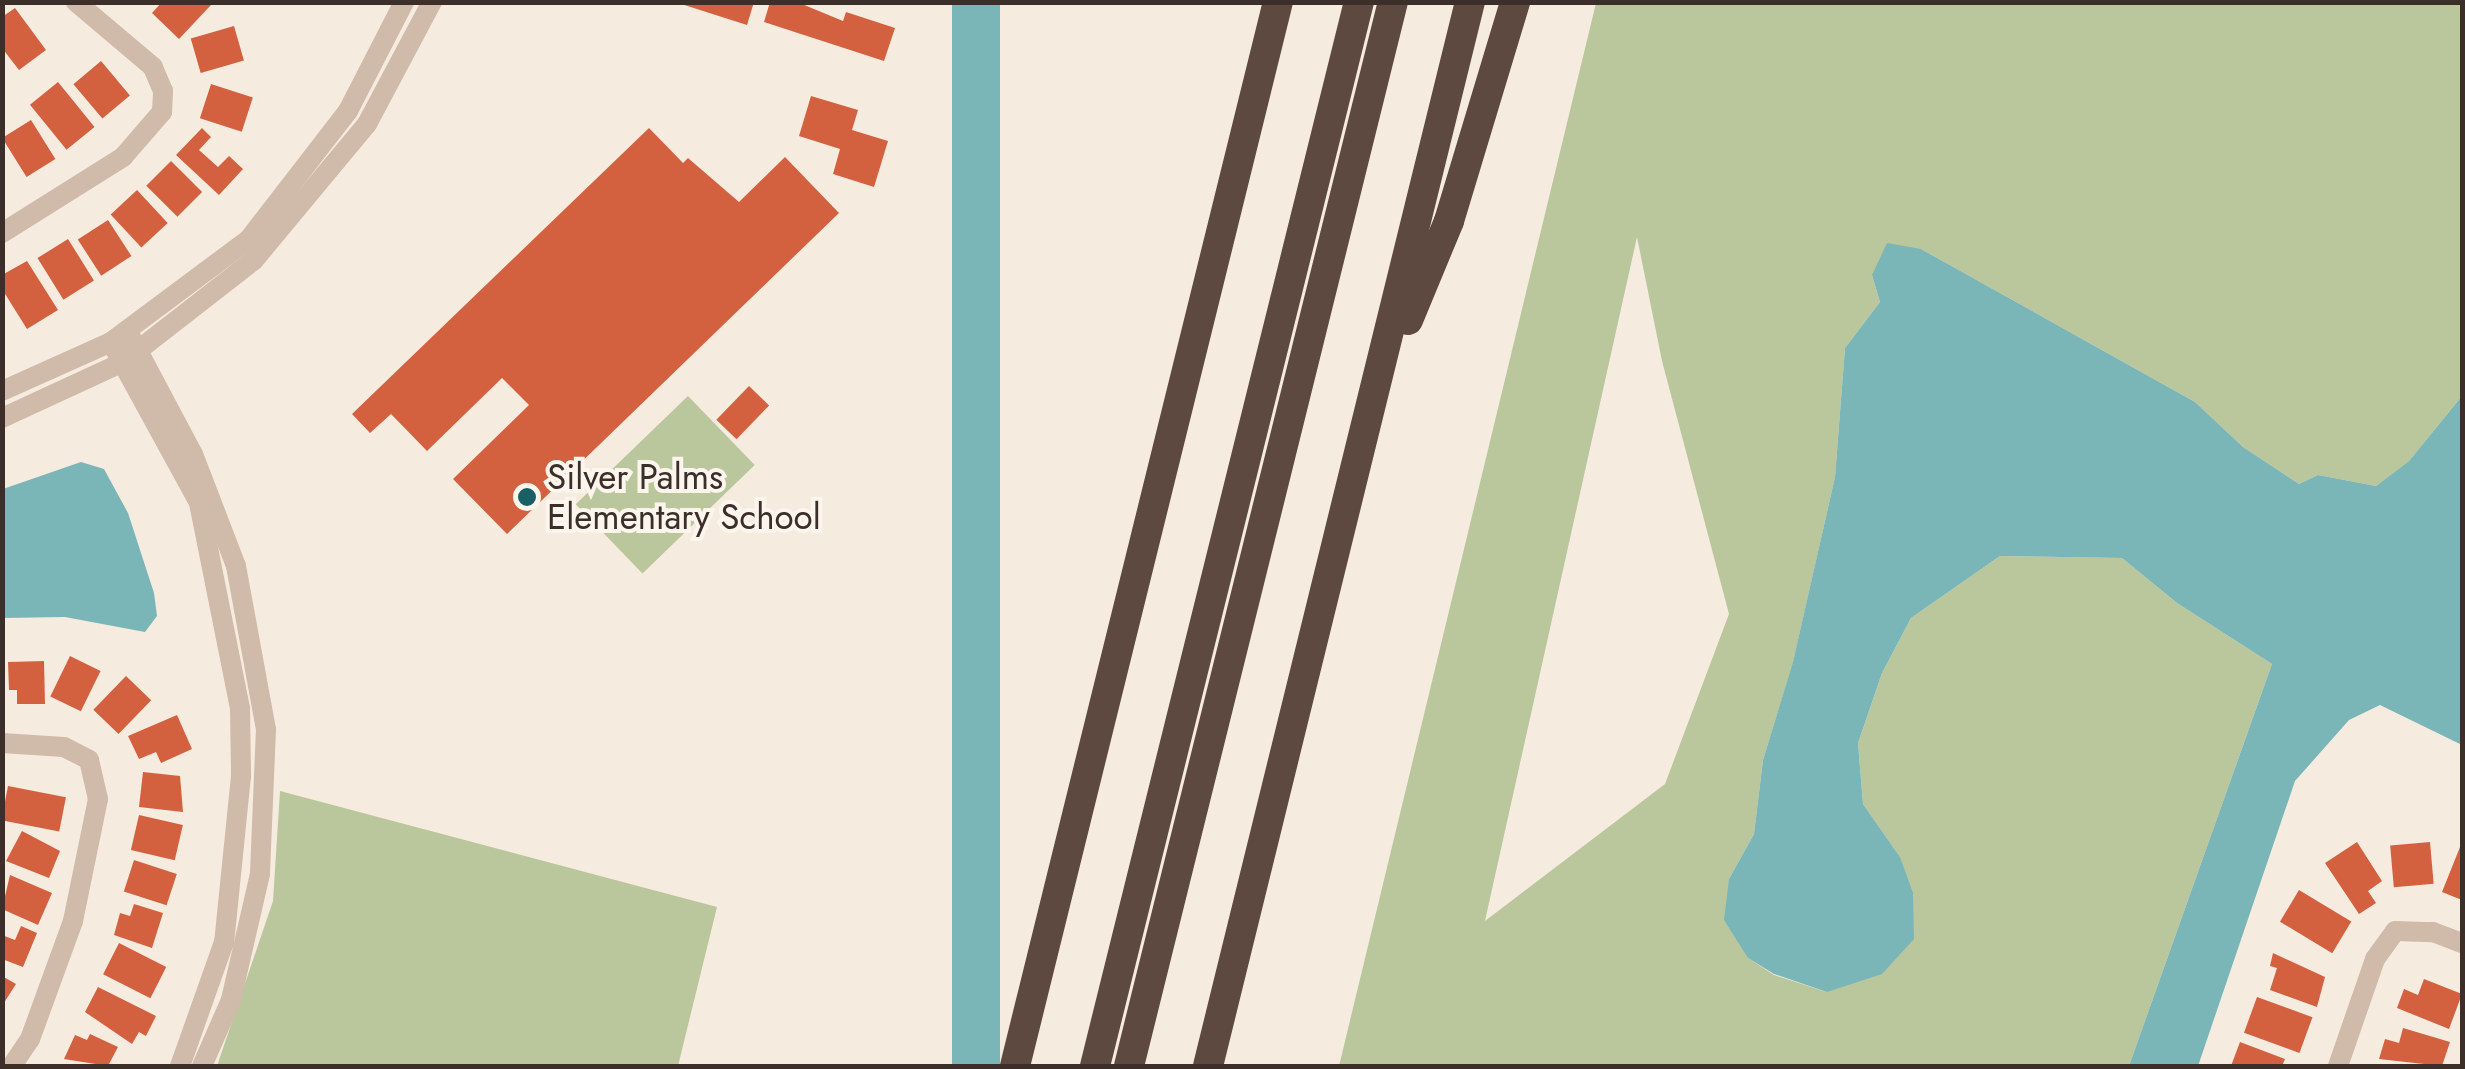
<!DOCTYPE html>
<html>
<head>
<meta charset="utf-8">
<style>
  body { margin:0 }
  #map { position:relative; width:2465px; height:1069px; overflow:hidden; background:#f6ebdf; font-family:Jost,sans-serif }
  div>[style] { position:absolute }
  .green>* { inset:0; background:#bac79d; transform-origin:0 0 }
  .water>* { inset:0; background:#7ab5b7; transform-origin:0 0 }
  .building>* { inset:0; background:#d36140; transform-origin:0 0 }
  .minor>* { height:20px; margin:-10px; padding:0 10px; transform-origin:10px; border-radius:10px; background:#d0baa9 }
  .motorway>* { height:30px; margin:-15px; padding:0 15px; transform-origin:15px; border-radius:15px; background:#5e4940 }
  .dots>* { width:28px; height:28px; translate:-50% -50%; box-sizing:border-box; border:5px solid #fcf5ed; border-radius:50% }
  span { translate:-50% -50%; white-space:nowrap; text-align:center; line-height:1.15; -webkit-text-stroke:8px #fcf5ed; paint-order:stroke }
  .poi-label { font-size:35px; color:#3c2f2a }
  .left { translate:0 -50%; text-align:left }
  .frame { position:absolute; inset:0; border:5px solid #3c2f2a; pointer-events:none }
</style>
</head>
<body>
<div id="map">
  <div class="green">
    <i style="clip-path:polygon(evenodd,1596px 3px,2462px 3px,2462px 396px,2409px 461px,2376px 486px,2318px 475px,2299px 484px,2243px 447px,2195px 402px,1921px 249px,1872px 275px,1880px 302px,1845px 348px,1835px 477px,1793px 663px,1763px 760px,1754px 834px,1729px 879px,1748px 958px,1774px 975px,1827px 992px,1900px 857px,1863px 804px,1858px 743px,1882px 673px,1911px 618px,2000px 556px,2122px 558px,2177px 603px,2272px 664px,2129px 1066px,1339px 1066px,1596px 3px,1637px 237px,1662px 361px,1729px 614px,1665px 784px,1485px 921px,1637px 237px)"></i>
    <i style="left:688px;top:396px;width:96px;height:156px;rotate:46deg"></i>
    <i style="clip-path:polygon(280px 791px,717px 907px,678px 1066px,217px 1066px,273px 901px)"></i>
  </div>
  <div class="water">
    <i style="left:952px;top:3px;width:48px;height:1093px"></i>
    <i style="clip-path:polygon(1887px 243px,1921px 249px,2195px 402px,2243px 447px,2299px 484px,2318px 475px,2376px 486px,2409px 461px,2462px 396px,2462px 745px,2380px 705px,2349px 720px,2295px 781px,2198px 1066px,2129px 1066px,2272px 664px,2177px 603px,2122px 558px,2000px 556px,1911px 618px,1882px 673px,1858px 743px,1863px 804px,1900px 857px,1913px 893px,1914px 939px,1882px 974px,1827px 992px,1774px 974px,1748px 958px,1724px 920px,1729px 879px,1754px 834px,1763px 760px,1793px 662px,1835px 477px,1845px 348px,1880px 302px,1872px 275px)"></i>
    <i style="clip-path:polygon(81px 462px,104px 469px,128px 513px,154px 593px,157px 616px,145px 632px,65px 617px,3px 618px,3px 489px)"></i>
  </div>
  <div class="building">
    <i style="clip-path:polygon(162px 2px,209px 2px,211px 5px,179px 39px,152px 13px)"></i>
    <i style="clip-path:polygon(675px 2px,754px 2px,747px 25px)"></i>
    <i style="clip-path:polygon(770px 2px,797px 2px,843px 21px,846px 12px,895px 28px,884px 61px,764px 22px)"></i>
    <i style="clip-path:polygon(15px 8px,46px 50px,19px 70px,2px 48px,2px 17px)"></i>
    <i style="left:234px;top:26px;width:36px;height:45px;rotate:74deg"></i>
    <i style="left:101px;top:61px;width:45px;height:36px;rotate:50deg"></i>
    <i style="left:58px;top:82px;width:58px;height:36px;rotate:51deg"></i>
    <i style="left:211px;top:84px;width:44px;height:36px;rotate:18deg"></i>
    <i style="clip-path:polygon(811px 96px,858px 110px,852px 130px,888px 141px,874px 187px,833px 174px,840px 149px,799px 136px)"></i>
    <i style="left:31px;top:120px;width:46px;height:34px;rotate:58deg"></i>
    <i style="clip-path:polygon(202px 128px,211px 137px,199px 150px,218px 167px,229px 156px,243px 169px,219px 195px,176px 155px)"></i>
    <i style="clip-path:polygon(649px 128px,683px 163px,688px 158px,739px 202px,785px 157px,839px 213px,507px 534px,453px 479px,529px 405px,502px 378px,427px 451px,391px 414px,370px 433px,352px 414px)"></i>
    <i style="left:171px;top:161px;width:44px;height:35px;rotate:45deg"></i>
    <i style="left:137px;top:190px;width:45px;height:36px;rotate:47deg"></i>
    <i style="left:108px;top:220px;width:43px;height:36px;rotate:57deg"></i>
    <i style="left:68px;top:239px;width:49px;height:36px;rotate:58deg"></i>
    <i style="clip-path:polygon(27px 261px,58px 310px,27px 329px,2px 289px,2px 275px)"></i>
    <i style="left:749px;top:386px;width:28px;height:47px;rotate:44deg"></i>
    <i style="left:70px;top:656px;width:34px;height:45px;rotate:26deg"></i>
    <i style="clip-path:polygon(44px 661px,45px 704px,17px 704px,17px 690px,9px 690px,8px 662px)"></i>
    <i style="left:126px;top:676px;width:35px;height:47px;rotate:44deg"></i>
    <i style="clip-path:polygon(177px 715px,192px 749px,161px 763px,156px 752px,139px 759px,128px 736px)"></i>
    <i style="clip-path:polygon(143px 772px,180px 776px,183px 812px,139px 807px)"></i>
    <i style="left:8px;top:786px;width:59px;height:35px;rotate:11deg"></i>
    <i style="left:139px;top:815px;width:45px;height:36px;rotate:13deg"></i>
    <i style="clip-path:polygon(22px 831px,60px 851px,49px 878px,6px 861px)"></i>
    <i style="clip-path:polygon(2357px 842px,2382px 881px,2368px 891px,2376px 903px,2359px 914px,2325px 863px)"></i>
    <i style="left:2430px;top:842px;width:42px;height:40px;rotate:85deg"></i>
    <i style="clip-path:polygon(2460px 847px,2462px 848px,2462px 900px,2442px 892px)"></i>
    <i style="left:134px;top:860px;width:45px;height:33px;rotate:18deg"></i>
    <i style="clip-path:polygon(10px 875px,52px 893px,38px 925px,2px 909px)"></i>
    <i style="left:2299px;top:890px;width:61px;height:37px;rotate:31deg"></i>
    <i style="clip-path:polygon(134px 904px,163px 913px,152px 948px,114px 935px,120px 913px,130px 916px)"></i>
    <i style="clip-path:polygon(21px 926px,37px 933px,23px 967px,2px 959px,2px 935px,15px 940px)"></i>
    <i style="left:119px;top:943px;width:53px;height:35px;rotate:27deg"></i>
    <i style="clip-path:polygon(2273px 953px,2325px 977px,2317px 1007px,2270px 990px,2277px 968px,2270px 966px)"></i>
    <i style="clip-path:polygon(2px 976px,16px 984px,2px 1006px)"></i>
    <i style="clip-path:polygon(2424px 979px,2462px 994px,2449px 1029px,2397px 1008px,2404px 989px,2418px 995px)"></i>
    <i style="clip-path:polygon(98px 987px,156px 1016px,146px 1036px,139px 1032px,132px 1044px,85px 1012px)"></i>
    <i style="left:2257px;top:997px;width:59px;height:38px;rotate:20deg"></i>
    <i style="clip-path:polygon(2403px 1028px,2450px 1042px,2442px 1066px,2379px 1059px,2385px 1039px,2399px 1043px)"></i>
    <i style="clip-path:polygon(90px 1034px,118px 1047px,108px 1066px,64px 1059px,75px 1035px,87px 1040px)"></i>
    <i style="clip-path:polygon(2240px 1042px,2285px 1059px,2282px 1066px,2231px 1066px)"></i>
  </div>
  <div class="minor">
    <i style="left:2px;top:233px;width:143px;rotate:-32.1deg"></i>
    <i style="left:123px;top:157px;width:60px;rotate:-49.1deg"></i>
    <i style="left:162px;top:112px;width:21px;rotate:-87deg"></i>
    <i style="left:163px;top:91px;width:26px;rotate:-113deg"></i>
    <i style="left:153px;top:67px;width:101px;rotate:-139.8deg"></i>
    <i style="left:128px;top:332px;width:138px;rotate:62deg"></i>
    <i style="left:193px;top:454px;width:120px;rotate:69deg"></i>
    <i style="left:236px;top:566px;width:166px;rotate:79.6deg"></i>
    <i style="left:266px;top:729px;width:145px;rotate:92.4deg"></i>
    <i style="left:260px;top:874px;width:129px;rotate:103deg"></i>
    <i style="left:231px;top:1000px;width:72px;rotate:113.7deg"></i>
    <i style="left:111px;top:342px;width:183px;rotate:61.3deg"></i>
    <i style="left:199px;top:503px;width:210px;rotate:78.7deg"></i>
    <i style="left:240px;top:709px;width:67px;rotate:89.1deg"></i>
    <i style="left:241px;top:776px;width:167px;rotate:95.8deg"></i>
    <i style="left:224px;top:942px;width:132px;rotate:109.5deg"></i>
    <i style="left:2px;top:391px;width:120px;rotate:-24.2deg"></i>
    <i style="left:111px;top:342px;width:172px;rotate:-36.7deg"></i>
    <i style="left:249px;top:239px;width:162px;rotate:-52.3deg"></i>
    <i style="left:348px;top:111px;width:123px;rotate:-62.8deg"></i>
    <i style="left:2px;top:418px;width:133px;rotate:-24.8deg"></i>
    <i style="left:123px;top:362px;width:166px;rotate:-37.9deg"></i>
    <i style="left:254px;top:260px;width:177px;rotate:-50.3deg"></i>
    <i style="left:367px;top:124px;width:138px;rotate:-62deg"></i>
    <i style="left:2px;top:743px;width:62px;rotate:3.7deg"></i>
    <i style="left:64px;top:747px;width:28px;rotate:27deg"></i>
    <i style="left:89px;top:760px;width:40px;rotate:77deg"></i>
    <i style="left:98px;top:799px;width:125px;rotate:101.6deg"></i>
    <i style="left:73px;top:921px;width:126px;rotate:110deg"></i>
    <i style="left:30px;top:1039px;width:32px;rotate:124deg"></i>
    <i style="left:2338px;top:1066px;width:113px;rotate:-70.9deg"></i>
    <i style="left:2375px;top:959px;width:34px;rotate:-54deg"></i>
    <i style="left:2395px;top:931px;width:38px;rotate:2deg"></i>
    <i style="left:2433px;top:932px;width:31px;rotate:21deg"></i>
  </div>
  <div class="motorway">
    <i style="left:1408px;top:320px;width:107px;rotate:-67.5deg"></i>
    <i style="left:1449px;top:221px;width:229px;rotate:-73.2deg"></i>
    <i style="left:1015px;top:1066px;width:1096px;rotate:-76.12deg"></i>
    <i style="left:1095px;top:1066px;width:1096px;rotate:-76.07deg"></i>
    <i style="left:1129px;top:1066px;width:1096px;rotate:-76.07deg"></i>
    <i style="left:1208px;top:1066px;width:1096px;rotate:-76.17deg"></i>
  </div>
  <div class="dots">
    <i style="left:527px;top:497px;background:#196064"></i>
  </div>
  <div class="poi-label">
    <span class="left" style="left:547px;top:497px">Silver Palms<br>Elementary School</span>
  </div>
  <div class="frame"></div>
</div>
</body>
</html>
